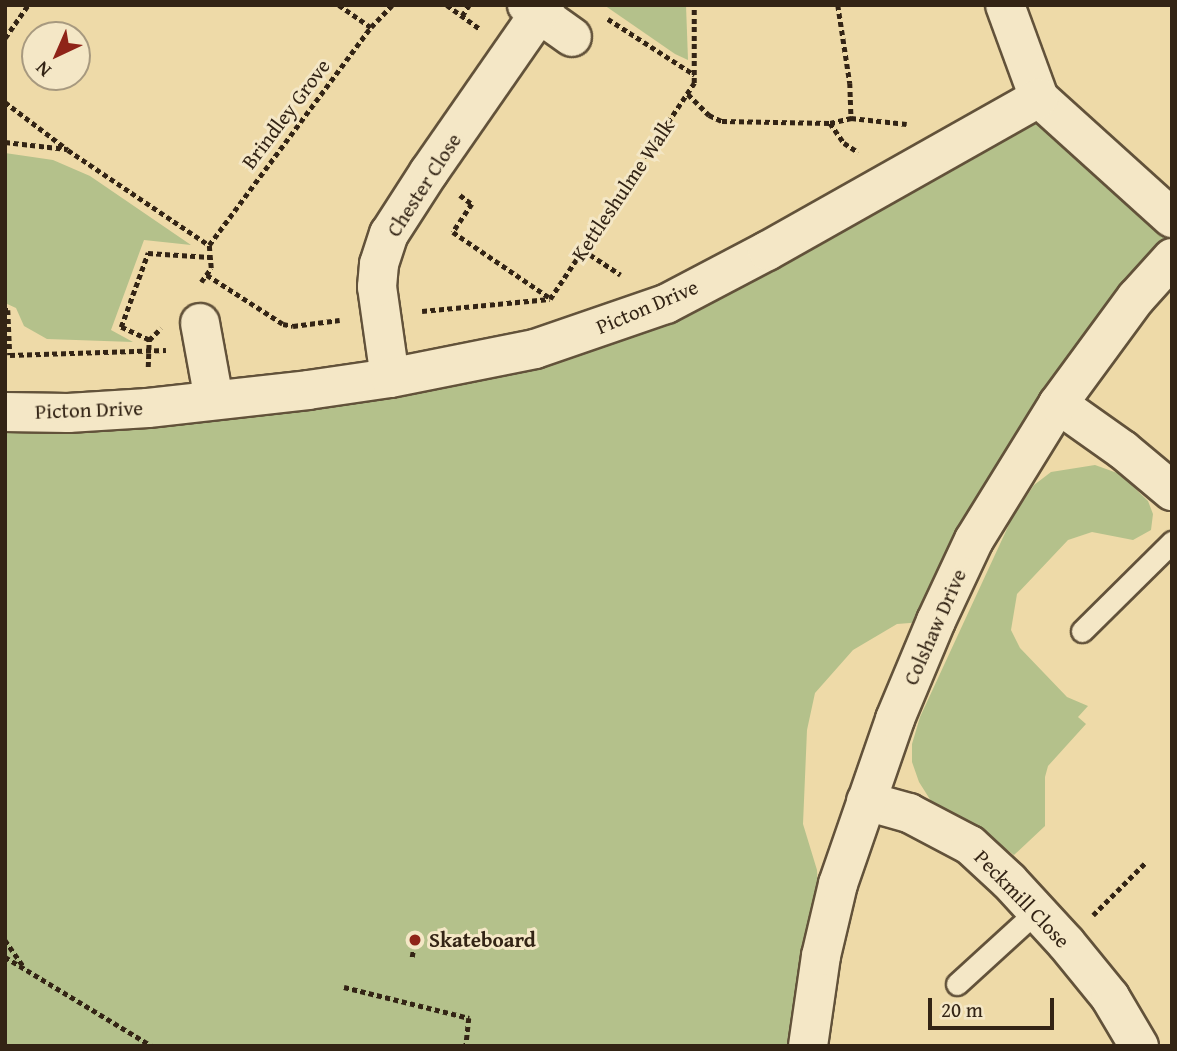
<!DOCTYPE html>
<html>
<head>
<meta charset="utf-8">
<style>
  body { margin:0 }
  #map { position:relative; width:1177px; height:1051px; overflow:hidden; background:#eedaa8; font-family:"Gentium Book Plus",serif }
  div>[style] { position:absolute }
  .green>* { inset:0; background:#b4c18b }
  .path>* { height:4.5px; margin-top:-2.25px; transform-origin:0; background:repeating-linear-gradient(90deg,#332415 0 5px,transparent 0 8.5px) }
  .roads { filter:drop-shadow(2px 0 #62523a) drop-shadow(-2px 0 #62523a) drop-shadow(0 2px #62523a) drop-shadow(0 -2px #62523a) }
  .lane>* { height:21px; margin:-10.5px; padding:0 10.5px; transform-origin:10.5px; border-radius:10.5px; background:#f4e7c6 }
  .street>* { height:38px; margin:-19px; padding:0 19px; transform-origin:19px; border-radius:19px; background:#f4e7c6 }
  .dots>* { width:19px; height:19px; translate:-50% -50%; box-sizing:border-box; border:4px solid #f4e7c6; border-radius:50% }
  span { translate:-50% -50%; white-space:nowrap; text-align:center; line-height:1.15; -webkit-text-stroke:6px #f4e7c6; paint-order:stroke }
  .street-label { font-size:21px; color:#332415 }
  .poi-label { font-size:21px; color:#332415; font-weight:700 }
  .left { translate:0 -50%; text-align:left }
  .frame { position:absolute; inset:0; border:7px solid #332415; pointer-events:none }
  .north { position:absolute; left:21px; top:21px; width:70px; height:70px; box-sizing:border-box; background:#f4e7c6; border:2px solid #a7997f; border-radius:50%; rotate:224deg; font-size:19px; font-weight:700; line-height:28px; text-align:center; color:#332415 }
  .north::after { content:''; display:block; margin:auto; width:24px; height:32px; background:#8f2418; clip-path:polygon(50% 0,100% 100%,50% 72%,0 100%) }
  .scale { position:absolute; left:928px; top:998px; width:126px; height:32px; box-sizing:border-box; border:4px solid #332415; border-top:0; padding-left:9px; font-size:21px; line-height:24px; white-space:nowrap; color:#332415; -webkit-text-stroke:5px #f4e7c6; paint-order:stroke }
</style>
</head>
<body>
<div id="map">
  <div class="green">
    <i style="clip-path:polygon(604px 5px,686px 5px,688px 60px,675px 54px)"></i>
    <i style="clip-path:polygon(1039px 98px,1172px 218px,1172px 258px,936px 621px,897px 624px,853px 650px,815px 693px,807px 730px,803px 824px,817px 870px,821px 956px,808px 1046px,5px 1046px,5px 412px,535px 349px)"></i>
    <i style="clip-path:polygon(5px 153px,53px 160px,90px 176px,191px 245px,144px 240px,111px 330px,133px 342px,47px 339px,24px 326px,16px 308px,5px 303px)"></i>
    <i style="clip-path:polygon(1095px 465px,1120px 474px,1148px 501px,1153px 514px,1151px 530px,1133px 540px,1092px 532px,1068px 540px,1017px 594px,1011px 630px,1020px 648px,1067px 697px,1088px 706px,1078px 717px,1086px 724px,1048px 766px,1045px 777px,1045px 826px,1014px 855px,984px 832px,931px 801px,919px 782px,912px 762px,912px 744px,920px 717px,1012px 518px,1034px 485px,1051px 472px)"></i>
  </div>
  <div class="path">
    <i style="left:339px;top:5px;width:39px;rotate:35deg"></i>
    <i style="left:447px;top:5px;width:41px;rotate:36deg"></i>
    <i style="left:838px;top:5px;width:79px;rotate:81.3deg"></i>
    <i style="left:850px;top:83px;width:35px;rotate:88deg"></i>
    <i style="left:462px;top:16px;width:13px;rotate:-58deg"></i>
    <i style="left:608px;top:19px;width:103px;rotate:32.8deg"></i>
    <i style="left:5px;top:38px;width:40px;rotate:-55.1deg"></i>
    <i style="left:688px;top:94px;width:30px;rotate:45deg"></i>
    <i style="left:709px;top:115px;width:14px;rotate:25deg"></i>
    <i style="left:722px;top:121px;width:108px;rotate:1.1deg"></i>
    <i style="left:830px;top:123px;width:22px;rotate:-13deg"></i>
    <i style="left:851px;top:118px;width:56px;rotate:6.1deg"></i>
    <i style="left:5px;top:102px;width:79px;rotate:37.3deg"></i>
    <i style="left:68px;top:150px;width:170px;rotate:34deg"></i>
    <i style="left:830px;top:123px;width:24px;rotate:55deg"></i>
    <i style="left:844px;top:143px;width:17px;rotate:33deg"></i>
    <i style="left:5px;top:142px;width:62px;rotate:6.4deg"></i>
    <i style="left:460px;top:195px;width:15px;rotate:37deg"></i>
    <i style="left:472px;top:204px;width:34px;rotate:124deg"></i>
    <i style="left:453px;top:232px;width:117px;rotate:34.2deg"></i>
    <i style="left:583px;top:250px;width:45px;rotate:33.3deg"></i>
    <i style="left:207px;top:275px;width:90px;rotate:32.8deg"></i>
    <i style="left:283px;top:324px;width:10px;rotate:11deg"></i>
    <i style="left:293px;top:326px;width:47px;rotate:-7.3deg"></i>
    <i style="left:201px;top:282px;width:17px;rotate:-54deg"></i>
    <i style="left:211px;top:268px;width:23px;rotate:-95deg"></i>
    <i style="left:209px;top:245px;width:272px;rotate:-53.4deg"></i>
    <i style="left:371px;top:27px;width:30px;rotate:-46deg"></i>
    <i style="left:550px;top:299px;width:260px;rotate:-56.3deg"></i>
    <i style="left:694px;top:83px;width:78px;rotate:-90deg"></i>
    <i style="left:5px;top:310px;width:3px"></i>
    <i style="left:8px;top:310px;width:45px;rotate:87.5deg"></i>
    <i style="left:10px;top:355px;width:156px;rotate:-1.8deg"></i>
    <i style="left:422px;top:311px;width:128px;rotate:-5.4deg"></i>
    <i style="left:149px;top:340px;width:31px;rotate:-155deg"></i>
    <i style="left:121px;top:327px;width:79px;rotate:-70deg"></i>
    <i style="left:148px;top:253px;width:62px;rotate:3.7deg"></i>
    <i style="left:148px;top:367px;width:27px;rotate:-88deg"></i>
    <i style="left:149px;top:340px;width:17px;rotate:-45deg"></i>
    <i style="left:1093px;top:915px;width:76px;rotate:-45deg"></i>
    <i style="left:5px;top:940px;width:32px;rotate:55deg"></i>
    <i style="left:5px;top:957px;width:172px;rotate:31.2deg"></i>
    <i style="left:412px;top:957px;width:12px;rotate:-81deg"></i>
    <i style="left:344px;top:987px;width:129px;rotate:13.9deg"></i>
    <i style="left:469px;top:1018px;width:28px;rotate:96deg"></i>
  </div>
  <div class="roads">
    <div class="lane">
      <i style="left:1082px;top:631px;width:127px;rotate:-44.7deg"></i>
      <i style="left:957px;top:984px;width:108px;rotate:-42.4deg"></i>
    </div>
    <div class="street">
      <i style="left:527px;top:5px;width:55px;rotate:35.4deg"></i>
      <i style="left:1005px;top:5px;width:99px;rotate:69.9deg"></i>
      <i style="left:1039px;top:98px;width:179px;rotate:42.1deg"></i>
      <i style="left:200px;top:323px;width:78px;rotate:79.7deg"></i>
      <i style="left:390px;top:378px;width:92px;rotate:-98.1deg"></i>
      <i style="left:377px;top:287px;width:23px;rotate:-85deg"></i>
      <i style="left:379px;top:264px;width:32px;rotate:-72deg"></i>
      <i style="left:389px;top:234px;width:74px;rotate:-57.2deg"></i>
      <i style="left:429px;top:172px;width:203px;rotate:-55.2deg"></i>
      <i style="left:1058px;top:404px;width:80px;rotate:35.3deg"></i>
      <i style="left:1123px;top:450px;width:64px;rotate:39.9deg"></i>
      <i style="left:5px;top:412px;width:63px;rotate:0.9deg"></i>
      <i style="left:68px;top:413px;width:80px;rotate:-3.6deg"></i>
      <i style="left:148px;top:408px;width:161px;rotate:-6.4deg"></i>
      <i style="left:308px;top:390px;width:83px;rotate:-8.3deg"></i>
      <i style="left:390px;top:378px;width:148px;rotate:-11.3deg"></i>
      <i style="left:535px;top:349px;width:139px;rotate:-19deg"></i>
      <i style="left:666px;top:304px;width:114px;rotate:-27.7deg"></i>
      <i style="left:767px;top:251px;width:312px;rotate:-29.4deg"></i>
      <i style="left:866px;top:801px;width:45px;rotate:15.6deg"></i>
      <i style="left:909px;top:813px;width:69px;rotate:27.7deg"></i>
      <i style="left:970px;top:845px;width:53px;rotate:42.7deg"></i>
      <i style="left:1009px;top:881px;width:84px;rotate:47.4deg"></i>
      <i style="left:1066px;top:943px;width:70px;rotate:50.8deg"></i>
      <i style="left:1110px;top:997px;width:57px;rotate:59.4deg"></i>
      <i style="left:808px;top:1046px;width:91px;rotate:-81.8deg"></i>
      <i style="left:821px;top:956px;width:74px;rotate:-76.7deg"></i>
      <i style="left:838px;top:884px;width:175px;rotate:-70.9deg"></i>
      <i style="left:895px;top:719px;width:106px;rotate:-67.3deg"></i>
      <i style="left:936px;top:621px;width:89px;rotate:-64.9deg"></i>
      <i style="left:974px;top:540px;width:160px;rotate:-58.3deg"></i>
      <i style="left:1058px;top:404px;width:132px;rotate:-53.7deg"></i>
      <i style="left:1136px;top:298px;width:54px;rotate:-48deg"></i>
    </div>
  </div>
  <div class="dots">
    <i style="left:415px;top:940px;background:#8f2418"></i>
  </div>
  <div class="street-label">
    <span style="left:286px;top:114px;rotate:-53deg">Brindley Grove</span>
    <span style="left:424px;top:185px;rotate:-57deg">Chester Close</span>
    <span style="left:623px;top:190px;rotate:-56deg">Kettleshulme Walk</span>
    <span style="left:647px;top:307px;rotate:-23deg">Picton Drive</span>
    <span style="left:89px;top:410px;rotate:-2deg">Picton Drive</span>
    <span style="left:935px;top:627px;rotate:-66deg">Colshaw Drive</span>
    <span style="left:1022px;top:899px;rotate:46deg">Peckmill Close</span>
  </div>
  <div class="poi-label">
    <span class="left" style="left:429px;top:940px">Skateboard</span>
  </div>
  <div class="frame"></div>
  <div class="north">N</div>
  <div class="scale">20 m</div>
</div>
</body>
</html>
